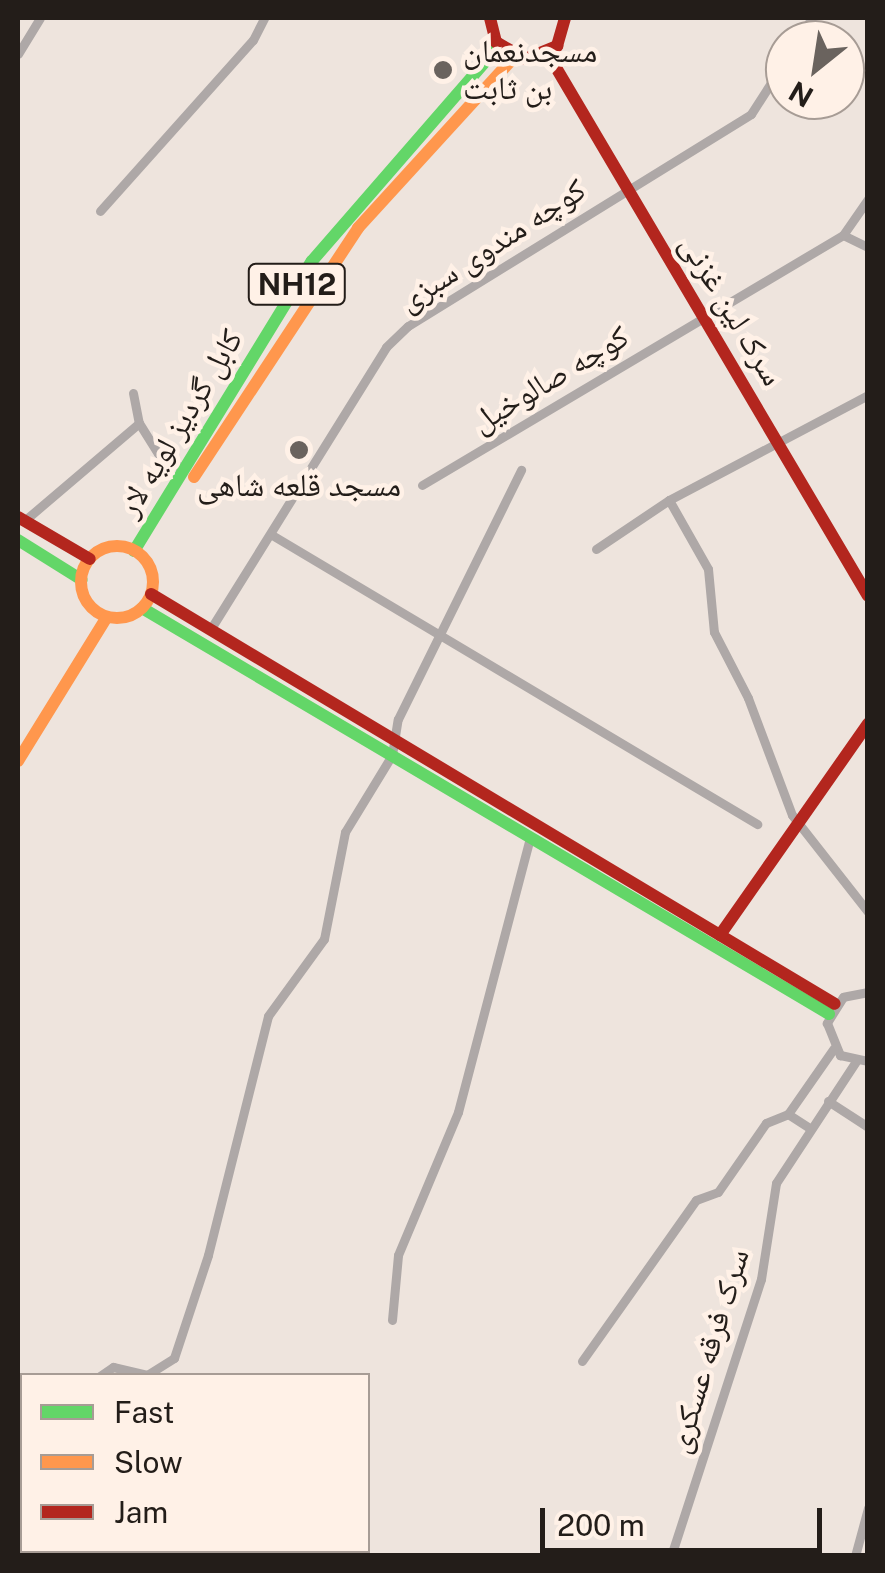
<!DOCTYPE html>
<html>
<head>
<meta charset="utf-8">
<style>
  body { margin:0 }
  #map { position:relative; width:885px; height:1573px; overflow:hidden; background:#eee4dd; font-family:"Public Sans","Noto Naskh Arabic",sans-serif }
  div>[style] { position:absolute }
  .street>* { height:9px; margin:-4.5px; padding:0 4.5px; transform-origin:4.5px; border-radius:4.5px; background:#aea8a7 }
  .fast>* { height:12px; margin:-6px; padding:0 6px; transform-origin:6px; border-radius:6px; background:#63d668 }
  .slow>* { height:12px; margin:-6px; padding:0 6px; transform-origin:6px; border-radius:6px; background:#ff974d }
  .slow>.ring { margin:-6px; padding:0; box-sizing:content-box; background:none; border:12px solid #ff974d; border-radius:50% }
  .jam>* { height:12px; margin:-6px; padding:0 6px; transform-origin:6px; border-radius:6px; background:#b3261e }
  .dots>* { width:28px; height:28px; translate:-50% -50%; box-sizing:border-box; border:5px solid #fff1e7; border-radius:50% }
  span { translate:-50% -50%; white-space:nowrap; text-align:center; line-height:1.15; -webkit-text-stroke:9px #fff1e7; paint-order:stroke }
  .shield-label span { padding:2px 8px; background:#fff1e7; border:2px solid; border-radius:8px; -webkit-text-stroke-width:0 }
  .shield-label { font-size:30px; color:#231d19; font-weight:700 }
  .poi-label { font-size:32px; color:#231d19 }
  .left { translate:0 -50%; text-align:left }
  .street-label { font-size:32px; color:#231d19 }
  .frame { position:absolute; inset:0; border:20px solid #231d19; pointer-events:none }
  .legend { position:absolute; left:20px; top:1373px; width:350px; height:180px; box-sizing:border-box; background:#fff1e7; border:2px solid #a79c95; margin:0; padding:12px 18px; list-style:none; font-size:30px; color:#231d19 }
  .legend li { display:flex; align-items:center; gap:20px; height:50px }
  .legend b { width:50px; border:2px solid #a79c95 }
  .north { position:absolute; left:765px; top:20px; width:100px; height:100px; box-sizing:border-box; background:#fff1e7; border:2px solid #a79c95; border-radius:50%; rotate:210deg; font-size:28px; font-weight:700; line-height:40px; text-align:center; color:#231d19 }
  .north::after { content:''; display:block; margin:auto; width:35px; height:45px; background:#6a635e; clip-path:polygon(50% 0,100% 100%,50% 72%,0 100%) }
  .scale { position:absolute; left:540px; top:1508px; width:282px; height:45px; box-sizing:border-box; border:5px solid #231d19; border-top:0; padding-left:12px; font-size:30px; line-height:35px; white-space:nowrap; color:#231d19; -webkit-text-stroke:8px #fff1e7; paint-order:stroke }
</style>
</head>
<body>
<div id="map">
  <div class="street">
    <i style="left:798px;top:40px;width:26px;rotate:-58deg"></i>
    <i style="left:18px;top:54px;width:42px;rotate:-58.6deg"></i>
    <i style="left:100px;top:211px;width:229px;rotate:-48.2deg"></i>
    <i style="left:253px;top:40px;width:25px;rotate:-63deg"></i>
    <i style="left:843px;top:235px;width:28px;rotate:26deg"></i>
    <i style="left:133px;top:393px;width:31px;rotate:79deg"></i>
    <i style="left:139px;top:423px;width:36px;rotate:58deg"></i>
    <i style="left:158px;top:453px;width:31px;rotate:33deg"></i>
    <i style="left:422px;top:485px;width:490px;rotate:-30.7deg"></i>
    <i style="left:843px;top:235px;width:44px;rotate:-55.2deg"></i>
    <i style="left:669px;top:500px;width:79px;rotate:60.5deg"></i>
    <i style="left:708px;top:569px;width:63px;rotate:84.6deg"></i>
    <i style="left:714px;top:632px;width:74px;rotate:62.7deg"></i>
    <i style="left:748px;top:698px;width:125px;rotate:69.4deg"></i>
    <i style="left:792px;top:815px;width:123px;rotate:51.9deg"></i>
    <i style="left:24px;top:521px;width:151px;rotate:-40.4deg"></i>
    <i style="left:272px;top:535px;width:565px;rotate:30.79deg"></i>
    <i style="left:596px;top:549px;width:88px;rotate:-33.9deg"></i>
    <i style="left:669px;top:500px;width:225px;rotate:-27.8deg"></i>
    <i style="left:210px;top:630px;width:333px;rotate:-58.1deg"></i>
    <i style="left:386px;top:347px;width:30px;rotate:-44deg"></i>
    <i style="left:408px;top:326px;width:403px;rotate:-31.7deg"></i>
    <i style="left:751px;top:114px;width:63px;rotate:-57.3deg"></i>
    <i style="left:868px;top:992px;width:25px;rotate:169deg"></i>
    <i style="left:843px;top:997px;width:31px;rotate:122deg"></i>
    <i style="left:827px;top:1023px;width:35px;rotate:68deg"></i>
    <i style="left:840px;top:1055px;width:29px;rotate:12deg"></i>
    <i style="left:828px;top:1101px;width:48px;rotate:33deg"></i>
    <i style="left:808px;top:1127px;width:24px;rotate:-147deg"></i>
    <i style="left:788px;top:1114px;width:80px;rotate:-55.1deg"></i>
    <i style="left:392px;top:1320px;width:65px;rotate:-84.7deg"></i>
    <i style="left:398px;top:1255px;width:155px;rotate:-67.2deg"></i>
    <i style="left:458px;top:1112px;width:284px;rotate:-75.3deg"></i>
    <i style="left:582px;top:1361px;width:197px;rotate:-54.7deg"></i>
    <i style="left:696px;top:1200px;width:23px;rotate:-20deg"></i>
    <i style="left:718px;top:1192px;width:84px;rotate:-55.2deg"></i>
    <i style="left:766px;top:1123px;width:24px;rotate:-22deg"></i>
    <i style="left:100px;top:1376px;width:16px;rotate:-35deg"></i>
    <i style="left:113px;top:1367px;width:35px;rotate:13deg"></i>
    <i style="left:147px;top:1375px;width:32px;rotate:-32deg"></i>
    <i style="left:174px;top:1358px;width:108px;rotate:-71.7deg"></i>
    <i style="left:208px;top:1255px;width:246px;rotate:-75.9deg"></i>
    <i style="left:268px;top:1016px;width:95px;rotate:-54deg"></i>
    <i style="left:324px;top:939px;width:109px;rotate:-78.9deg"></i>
    <i style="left:345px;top:832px;width:90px;rotate:-58.6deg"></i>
    <i style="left:392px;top:755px;width:36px;rotate:-81deg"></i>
    <i style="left:398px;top:719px;width:278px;rotate:-63.7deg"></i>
    <i style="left:671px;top:1556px;width:291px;rotate:-72deg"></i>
    <i style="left:761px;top:1279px;width:97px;rotate:-81.1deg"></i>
    <i style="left:776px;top:1183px;width:146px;rotate:-56.7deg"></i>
    <i style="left:855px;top:1556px;width:50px;rotate:-74.8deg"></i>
  </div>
  <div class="fast">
    <i style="left:18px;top:540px;width:75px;rotate:32deg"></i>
    <i style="left:134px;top:551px;width:340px;rotate:-58.5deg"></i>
    <i style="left:312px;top:261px;width:285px;rotate:-49deg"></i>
    <i style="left:142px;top:608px;width:798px;rotate:30.58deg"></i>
  </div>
  <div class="slow">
    <i style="left:194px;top:477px;width:298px;rotate:-56.6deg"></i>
    <i style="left:358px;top:228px;width:231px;rotate:-47.6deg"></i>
    <i class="ring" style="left:81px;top:546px;width:60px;height:60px"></i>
    <i style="left:18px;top:761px;width:169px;rotate:-58.3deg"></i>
  </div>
  <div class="jam">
    <i style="left:490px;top:18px;width:25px;rotate:76deg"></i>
    <i style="left:496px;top:42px;width:34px;rotate:30deg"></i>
    <i style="left:525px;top:59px;width:35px;rotate:-22deg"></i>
    <i style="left:557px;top:46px;width:29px;rotate:-74deg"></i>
    <i style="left:548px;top:54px;width:629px;rotate:59.44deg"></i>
    <i style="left:18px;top:517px;width:83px;rotate:30.3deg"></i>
    <i style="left:151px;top:594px;width:797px;rotate:30.94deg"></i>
    <i style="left:720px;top:935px;width:258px;rotate:-55deg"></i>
  </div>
  <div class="dots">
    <i style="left:443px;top:70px;background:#6a635e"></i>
    <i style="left:299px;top:450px;background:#6a635e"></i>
  </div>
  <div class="shield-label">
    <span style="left:297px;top:284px">NH12</span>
  </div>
  <div class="poi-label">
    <span class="left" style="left:463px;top:70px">مسجدنعمان<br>بن ثابت</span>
    <span style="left:299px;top:485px">مسجد قلعه شاهی</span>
  </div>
  <div class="street-label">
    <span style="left:492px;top:245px;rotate:-33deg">کوچه مندوی سبزی</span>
    <span style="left:732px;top:310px;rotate:59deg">سرک لین غزنی</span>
    <span style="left:550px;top:379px;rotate:-31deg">کوچه صالوخیل</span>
    <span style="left:180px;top:423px;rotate:-59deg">کابل گردیز لویه لار</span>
    <span style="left:708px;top:1351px;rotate:-73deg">سرک فرقه عسکری</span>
  </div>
  <div class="frame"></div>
  <ul class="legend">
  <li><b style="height:12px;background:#63d668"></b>Fast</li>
  <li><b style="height:12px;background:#ff974d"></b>Slow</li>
  <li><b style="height:12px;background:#b3261e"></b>Jam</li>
  </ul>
  <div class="north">N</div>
  <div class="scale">200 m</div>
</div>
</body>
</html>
